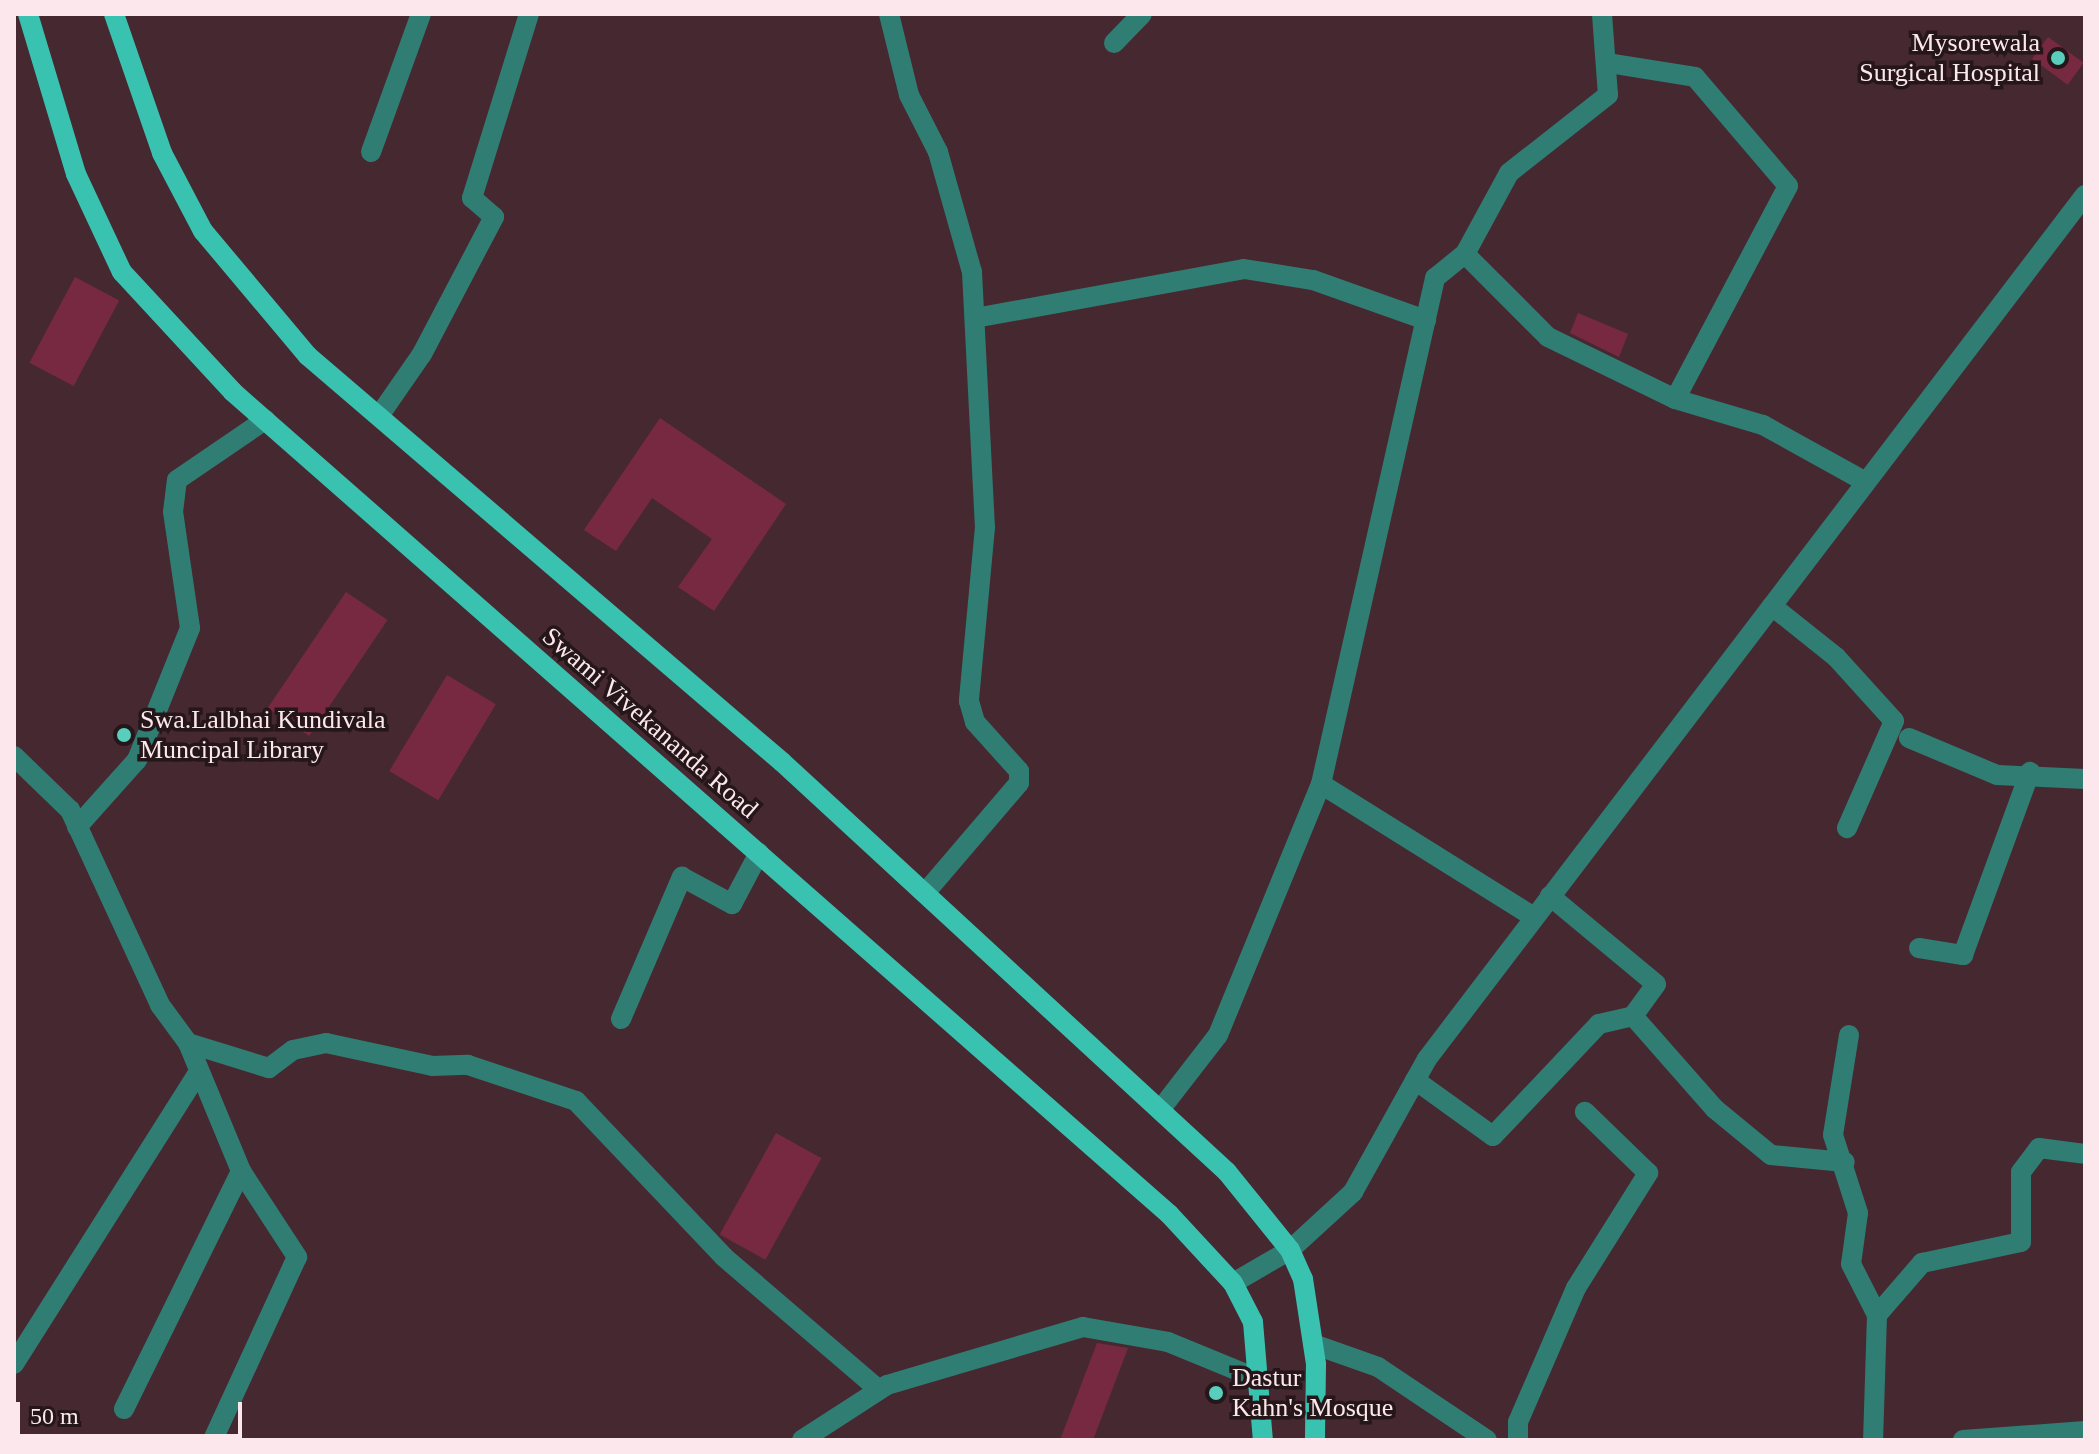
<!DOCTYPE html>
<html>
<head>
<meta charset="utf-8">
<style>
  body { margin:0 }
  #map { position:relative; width:2099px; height:1454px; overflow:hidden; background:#462930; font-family:Georgia,serif }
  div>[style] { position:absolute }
  .building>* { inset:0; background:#782942; transform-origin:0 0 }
  .minor>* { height:20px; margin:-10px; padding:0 10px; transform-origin:10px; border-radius:10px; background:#307e73 }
  .major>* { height:20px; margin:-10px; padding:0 10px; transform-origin:10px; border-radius:10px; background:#3ac2b1 }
  .dots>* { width:22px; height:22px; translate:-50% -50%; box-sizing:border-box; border:4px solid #241619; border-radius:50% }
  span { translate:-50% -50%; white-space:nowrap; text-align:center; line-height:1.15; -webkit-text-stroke:7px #241619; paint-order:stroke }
  .poi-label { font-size:26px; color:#fce8ec }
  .right { translate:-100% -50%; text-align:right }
  .left { translate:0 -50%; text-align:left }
  .street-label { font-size:26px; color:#fce8ec }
  .frame { position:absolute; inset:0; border:16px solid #fce8ec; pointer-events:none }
  .scale { position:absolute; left:16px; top:1402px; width:226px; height:36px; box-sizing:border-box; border:4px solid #fce8ec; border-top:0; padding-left:10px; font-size:24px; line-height:28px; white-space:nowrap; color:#fce8ec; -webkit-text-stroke:6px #241619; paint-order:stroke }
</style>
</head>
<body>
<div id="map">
  <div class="building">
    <i style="left:2048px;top:37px;width:44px;height:27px;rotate:36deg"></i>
    <i style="left:75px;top:277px;width:50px;height:97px;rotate:28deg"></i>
    <i style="clip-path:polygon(1578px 313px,1628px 334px,1619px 357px,1570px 333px)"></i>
    <i style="clip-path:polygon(660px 418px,786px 504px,714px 611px,678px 587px,712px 539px,652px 498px,616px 551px,584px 530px)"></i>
    <i style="left:346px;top:592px;width:50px;height:140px;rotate:34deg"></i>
    <i style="left:447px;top:675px;width:57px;height:112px;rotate:31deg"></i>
    <i style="left:776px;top:1133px;width:52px;height:116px;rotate:29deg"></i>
    <i style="clip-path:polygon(1097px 1343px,1128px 1348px,1093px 1440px,1060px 1440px)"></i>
  </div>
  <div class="minor">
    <i style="left:889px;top:14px;width:83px;rotate:76.1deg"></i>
    <i style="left:909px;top:95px;width:64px;rotate:63deg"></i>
    <i style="left:938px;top:152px;width:125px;rotate:74.2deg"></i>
    <i style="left:972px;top:272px;width:255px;rotate:87.1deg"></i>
    <i style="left:985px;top:527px;width:175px;rotate:95.3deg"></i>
    <i style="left:969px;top:701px;width:22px;rotate:74deg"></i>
    <i style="left:975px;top:722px;width:66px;rotate:48.1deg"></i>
    <i style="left:1019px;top:771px;width:12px;rotate:90deg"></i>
    <i style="left:1019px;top:783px;width:145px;rotate:130.5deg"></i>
    <i style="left:1602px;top:14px;width:81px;rotate:85.8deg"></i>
    <i style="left:1608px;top:95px;width:126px;rotate:141.8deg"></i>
    <i style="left:1509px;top:173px;width:92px;rotate:118.5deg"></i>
    <i style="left:1465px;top:254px;width:117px;rotate:45deg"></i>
    <i style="left:1548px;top:337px;width:141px;rotate:26deg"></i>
    <i style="left:1675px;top:399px;width:92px;rotate:16.5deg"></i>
    <i style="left:1763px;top:425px;width:115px;rotate:29deg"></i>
    <i style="left:1114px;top:43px;width:40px;rotate:-46deg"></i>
    <i style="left:1608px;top:63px;width:88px;rotate:9.1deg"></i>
    <i style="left:1695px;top:77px;width:143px;rotate:49.5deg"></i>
    <i style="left:1788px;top:186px;width:241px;rotate:117.9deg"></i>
    <i style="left:371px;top:152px;width:147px;rotate:-70.1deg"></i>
    <i style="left:975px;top:318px;width:273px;rotate:-10.3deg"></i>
    <i style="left:1244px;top:269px;width:70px;rotate:9.1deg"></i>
    <i style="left:1313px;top:280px;width:120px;rotate:19.5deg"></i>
    <i style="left:379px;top:416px;width:75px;rotate:-55.3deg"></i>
    <i style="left:422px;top:354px;width:155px;rotate:-62.3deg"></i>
    <i style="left:494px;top:217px;width:29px;rotate:-139deg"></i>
    <i style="left:472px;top:198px;width:193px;rotate:-72.8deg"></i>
    <i style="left:1772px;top:606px;width:82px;rotate:38.6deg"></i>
    <i style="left:1836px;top:657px;width:86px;rotate:47.8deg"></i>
    <i style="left:1894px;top:721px;width:117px;rotate:113.7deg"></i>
    <i style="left:1909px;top:738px;width:95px;rotate:22.8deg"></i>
    <i style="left:1997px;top:775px;width:88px;rotate:2.6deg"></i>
    <i style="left:14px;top:756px;width:78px;rotate:44deg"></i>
    <i style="left:70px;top:810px;width:215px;rotate:65.2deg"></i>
    <i style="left:160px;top:1005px;width:47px;rotate:53.6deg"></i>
    <i style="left:188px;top:1043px;width:139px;rotate:67.5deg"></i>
    <i style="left:241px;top:1171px;width:103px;rotate:56.9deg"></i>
    <i style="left:297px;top:1257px;width:201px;rotate:114.7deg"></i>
    <i style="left:1321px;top:784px;width:251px;rotate:32deg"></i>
    <i style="left:77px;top:827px;width:90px;rotate:-48.2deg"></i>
    <i style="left:137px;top:760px;width:142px;rotate:-68.1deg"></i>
    <i style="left:190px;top:628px;width:117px;rotate:-98.3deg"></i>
    <i style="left:173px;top:512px;width:32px;rotate:-83deg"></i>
    <i style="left:177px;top:480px;width:107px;rotate:-34.3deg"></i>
    <i style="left:1919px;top:948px;width:45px;rotate:9deg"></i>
    <i style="left:1963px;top:955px;width:195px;rotate:-69.9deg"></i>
    <i style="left:1633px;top:1016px;width:124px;rotate:48.6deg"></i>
    <i style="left:1715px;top:1109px;width:72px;rotate:39.4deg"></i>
    <i style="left:1771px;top:1155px;width:74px;rotate:5.4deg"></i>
    <i style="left:621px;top:1019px;width:155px;rotate:-66.8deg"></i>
    <i style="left:682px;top:877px;width:57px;rotate:28.4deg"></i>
    <i style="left:732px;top:904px;width:58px;rotate:-62.1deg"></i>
    <i style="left:1849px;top:1035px;width:101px;rotate:99.1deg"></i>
    <i style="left:1833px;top:1135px;width:82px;rotate:72.2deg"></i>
    <i style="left:1858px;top:1213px;width:51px;rotate:97.8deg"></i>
    <i style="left:1851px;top:1264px;width:57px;rotate:63deg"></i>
    <i style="left:1877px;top:1315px;width:125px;rotate:91.8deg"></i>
    <i style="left:188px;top:1043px;width:85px;rotate:17.2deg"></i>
    <i style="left:269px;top:1068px;width:30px;rotate:-37deg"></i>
    <i style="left:293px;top:1050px;width:34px;rotate:-12deg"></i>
    <i style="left:326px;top:1043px;width:108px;rotate:12.2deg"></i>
    <i style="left:432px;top:1066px;width:36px;rotate:-2deg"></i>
    <i style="left:468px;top:1065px;width:114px;rotate:18.4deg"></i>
    <i style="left:576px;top:1101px;width:215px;rotate:46.5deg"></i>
    <i style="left:724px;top:1257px;width:204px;rotate:40.6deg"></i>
    <i style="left:1415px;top:1080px;width:96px;rotate:35.7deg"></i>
    <i style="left:1493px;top:1136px;width:154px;rotate:-46.6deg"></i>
    <i style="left:1599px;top:1024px;width:35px;rotate:-13deg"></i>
    <i style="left:1633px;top:1016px;width:39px;rotate:-54deg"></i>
    <i style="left:1656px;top:984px;width:138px;rotate:-140.3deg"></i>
    <i style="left:1160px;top:1110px;width:95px;rotate:-52.3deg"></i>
    <i style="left:1218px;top:1035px;width:271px;rotate:-67.7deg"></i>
    <i style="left:1321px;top:784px;width:519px;rotate:-77.3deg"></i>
    <i style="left:1435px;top:278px;width:38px;rotate:-39deg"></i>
    <i style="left:1233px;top:1283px;width:66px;rotate:-30.1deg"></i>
    <i style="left:1290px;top:1250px;width:86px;rotate:-42.6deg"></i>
    <i style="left:1353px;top:1192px;width:152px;rotate:-60.9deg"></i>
    <i style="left:1427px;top:1059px;width:1086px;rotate:-52.71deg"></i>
    <i style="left:1877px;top:1315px;width:69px;rotate:-49.1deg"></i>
    <i style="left:1922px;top:1263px;width:101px;rotate:-12deg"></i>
    <i style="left:2021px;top:1242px;width:70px;rotate:-90deg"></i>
    <i style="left:2021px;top:1172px;width:30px;rotate:-53deg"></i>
    <i style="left:2039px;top:1148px;width:46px;rotate:7.4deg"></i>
    <i style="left:1313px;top:1344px;width:69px;rotate:19.5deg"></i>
    <i style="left:1378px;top:1367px;width:131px;rotate:33.8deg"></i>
    <i style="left:14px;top:1364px;width:341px;rotate:-57.7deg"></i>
    <i style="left:124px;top:1409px;width:265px;rotate:-63.8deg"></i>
    <i style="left:802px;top:1440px;width:101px;rotate:-32.9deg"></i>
    <i style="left:887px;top:1385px;width:204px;rotate:-16.5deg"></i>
    <i style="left:1083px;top:1327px;width:86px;rotate:10deg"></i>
    <i style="left:1168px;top:1342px;width:100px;rotate:22.4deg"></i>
    <i style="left:1518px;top:1440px;width:18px;rotate:-90deg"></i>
    <i style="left:1518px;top:1422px;width:146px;rotate:-66.6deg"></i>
    <i style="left:1576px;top:1288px;width:136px;rotate:-57.9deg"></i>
    <i style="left:1648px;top:1173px;width:88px;rotate:-135.9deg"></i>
    <i style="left:1963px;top:1440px;width:122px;rotate:-4.2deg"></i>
  </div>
  <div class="major">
    <i style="left:28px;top:14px;width:167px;rotate:73.3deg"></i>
    <i style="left:76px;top:174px;width:108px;rotate:64.9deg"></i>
    <i style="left:122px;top:272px;width:163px;rotate:47.2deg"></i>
    <i style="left:233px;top:392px;width:1246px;rotate:41.29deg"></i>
    <i style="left:1169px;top:1214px;width:94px;rotate:47.2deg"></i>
    <i style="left:1233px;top:1283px;width:44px;rotate:62.9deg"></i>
    <i style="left:1253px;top:1322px;width:118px;rotate:85.2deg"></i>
    <i style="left:114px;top:14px;width:147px;rotate:70.9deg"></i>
    <i style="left:162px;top:153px;width:88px;rotate:62.3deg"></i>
    <i style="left:203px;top:231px;width:163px;rotate:50deg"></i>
    <i style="left:308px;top:356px;width:624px;rotate:40.58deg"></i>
    <i style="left:782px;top:762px;width:605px;rotate:42.66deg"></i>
    <i style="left:1227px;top:1172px;width:100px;rotate:51.1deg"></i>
    <i style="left:1290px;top:1250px;width:32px;rotate:66deg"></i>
    <i style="left:1303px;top:1279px;width:86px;rotate:81.3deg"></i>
    <i style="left:1316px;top:1364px;width:76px;rotate:90.8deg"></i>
  </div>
  <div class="dots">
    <i style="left:2058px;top:58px;background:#5acebd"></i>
    <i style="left:124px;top:735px;background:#5acebd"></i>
    <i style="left:1216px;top:1393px;background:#5acebd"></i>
  </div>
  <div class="poi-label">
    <span class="right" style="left:2040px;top:58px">Mysorewala<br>Surgical Hospital</span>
    <span class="left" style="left:140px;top:735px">Swa.Lalbhai Kundivala<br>Muncipal Library</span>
    <span class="left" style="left:1232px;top:1393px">Dastur<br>Kahn's Mosque</span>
  </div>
  <div class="street-label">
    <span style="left:650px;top:723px;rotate:41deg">Swami Vivekananda Road</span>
  </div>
  <div class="frame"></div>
  <div class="scale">50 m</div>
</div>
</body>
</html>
